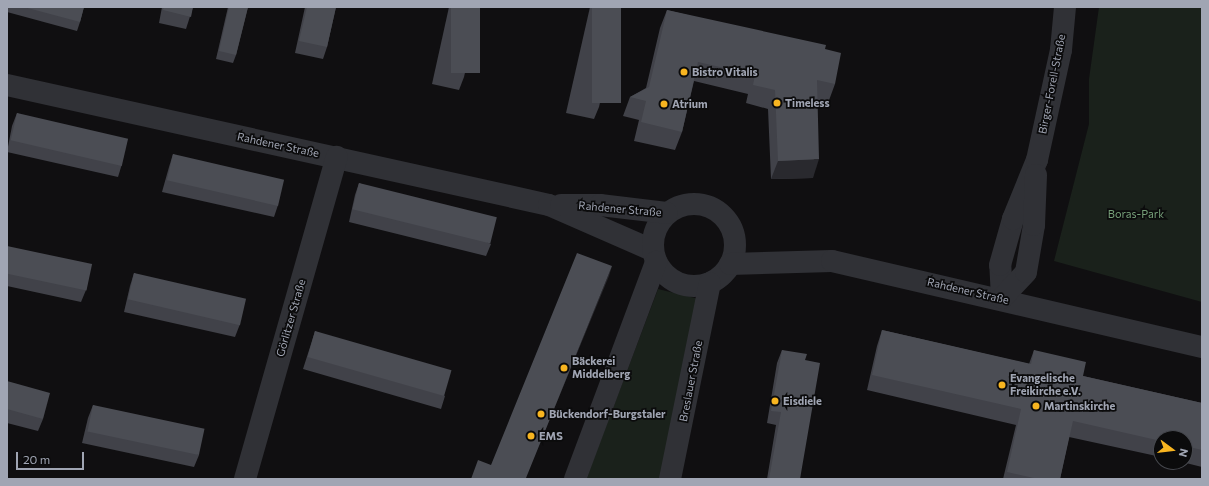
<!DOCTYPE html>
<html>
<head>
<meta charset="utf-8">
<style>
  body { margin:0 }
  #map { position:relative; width:1209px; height:486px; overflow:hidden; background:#100f11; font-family:Commissioner,sans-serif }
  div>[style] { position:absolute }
  .green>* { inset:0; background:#1a211b }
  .minor>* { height:22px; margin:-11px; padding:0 11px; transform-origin:11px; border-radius:11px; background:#303136 }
  .minor>.ring { margin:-11px; padding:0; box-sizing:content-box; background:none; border:22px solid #303136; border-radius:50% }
  .wall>* { inset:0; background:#414249 }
  .shaded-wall>* { inset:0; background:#29292e }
  .building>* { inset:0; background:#4b4d54; transform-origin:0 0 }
  .dots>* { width:11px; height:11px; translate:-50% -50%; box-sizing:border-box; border:2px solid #0b0b0c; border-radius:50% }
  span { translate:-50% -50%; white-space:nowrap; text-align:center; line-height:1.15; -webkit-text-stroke:3.5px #0b0b0c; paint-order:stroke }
  .poi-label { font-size:11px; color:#a0a5b3; font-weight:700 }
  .left { translate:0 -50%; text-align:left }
  .street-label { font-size:11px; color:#a0a5b3 }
  .park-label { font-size:11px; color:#769f79 }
  .frame { position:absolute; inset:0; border:8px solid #a0a5b3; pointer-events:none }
  .north { position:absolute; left:1153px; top:430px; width:40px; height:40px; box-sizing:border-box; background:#0b0b0c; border:1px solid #47494f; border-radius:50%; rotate:105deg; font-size:11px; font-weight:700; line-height:16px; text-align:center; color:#a0a5b3 }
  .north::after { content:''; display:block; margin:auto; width:14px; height:18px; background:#f8b520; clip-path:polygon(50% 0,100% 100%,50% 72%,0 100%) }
  .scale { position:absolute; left:16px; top:452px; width:68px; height:18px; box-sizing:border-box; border:2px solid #a0a5b3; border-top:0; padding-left:5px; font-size:12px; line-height:14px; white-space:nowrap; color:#a0a5b3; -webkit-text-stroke:3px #0b0b0c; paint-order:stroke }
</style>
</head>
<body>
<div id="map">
  <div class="green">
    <i style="clip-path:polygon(1099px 7px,1202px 7px,1202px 302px,1054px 261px,1089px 124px,1089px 79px)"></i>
    <i style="clip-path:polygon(658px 289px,699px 299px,662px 479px,586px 479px)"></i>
  </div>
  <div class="minor">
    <i style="left:7px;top:85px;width:555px;rotate:12.48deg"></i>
    <i style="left:549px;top:205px;width:112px;rotate:23.6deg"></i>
    <i class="ring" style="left:653px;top:204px;width:60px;height:60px"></i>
    <i style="left:561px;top:205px;width:39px"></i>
    <i style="left:600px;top:205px;width:67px;rotate:6.8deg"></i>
    <i style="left:730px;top:264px;width:102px;rotate:-1.7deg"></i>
    <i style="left:832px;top:261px;width:380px;rotate:13.1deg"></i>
    <i style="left:1002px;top:298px;width:33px;rotate:-93deg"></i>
    <i style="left:1000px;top:265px;width:48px;rotate:-74.2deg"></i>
    <i style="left:1013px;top:219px;width:64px;rotate:-67.9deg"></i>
    <i style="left:1037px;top:160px;width:113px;rotate:-77.7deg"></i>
    <i style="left:1061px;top:50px;width:43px;rotate:-84.7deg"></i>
    <i style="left:1002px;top:298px;width:35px;rotate:-47deg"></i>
    <i style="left:1026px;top:272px;width:48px;rotate:-80.3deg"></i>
    <i style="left:1034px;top:225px;width:50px;rotate:-87.7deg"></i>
    <i style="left:245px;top:479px;width:335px;rotate:-74.1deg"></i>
    <i style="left:575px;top:479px;width:232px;rotate:-69.5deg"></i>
    <i style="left:670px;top:479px;width:200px;rotate:-78.5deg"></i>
  </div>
  <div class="wall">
    <i style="clip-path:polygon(7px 7px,84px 7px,80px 22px,77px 31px,7px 12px)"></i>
    <i style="clip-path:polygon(162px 7px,193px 7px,186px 29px,159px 23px)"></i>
    <i style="clip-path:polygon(228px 7px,248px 7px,236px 55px,233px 63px,216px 59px)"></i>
    <i style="clip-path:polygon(305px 7px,336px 7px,327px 47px,323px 59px,295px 53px)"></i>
    <i style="clip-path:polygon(449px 7px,480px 7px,464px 77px,459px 90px,432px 84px)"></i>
    <i style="clip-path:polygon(590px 7px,621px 7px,599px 107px,594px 119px,566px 113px)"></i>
    <i style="clip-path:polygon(667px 10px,825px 49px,835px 84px,828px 103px,817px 100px,813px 178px,771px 179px,768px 109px,746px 103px,748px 94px,694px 81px,682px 132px,675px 150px,634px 141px,639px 120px,623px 116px,630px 97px,646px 88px,660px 28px)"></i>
    <i style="clip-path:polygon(17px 113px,122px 164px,118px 177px,7px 152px,12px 126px)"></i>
    <i style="clip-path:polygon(173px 154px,278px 205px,274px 217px,162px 192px,169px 167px)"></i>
    <i style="clip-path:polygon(359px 183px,491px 244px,486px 256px,349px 222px,355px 195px)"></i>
    <i style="clip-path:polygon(7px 246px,86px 290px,81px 302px,7px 286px)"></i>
    <i style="clip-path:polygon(134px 273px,240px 324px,235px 337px,124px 312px,130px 286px)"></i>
    <i style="clip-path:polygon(882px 330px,1029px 364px,1034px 350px,1083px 376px,1202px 403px,1202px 467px,1182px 462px,1185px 462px,1185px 438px,1161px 438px,1161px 457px,1069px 437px,1060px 479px,1003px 479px,1016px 425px,867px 390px,877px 346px)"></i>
    <i style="clip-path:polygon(315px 331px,445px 396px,441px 409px,303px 369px,311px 344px)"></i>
    <i style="clip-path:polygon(782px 350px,805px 360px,800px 479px,767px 479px,776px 425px,767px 423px,777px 363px)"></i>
    <i style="clip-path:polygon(7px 381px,43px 419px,38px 431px,7px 423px)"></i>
    <i style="clip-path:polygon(93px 405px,199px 455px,194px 467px,82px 443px,88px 418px)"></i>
  </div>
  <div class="shaded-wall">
    <i style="clip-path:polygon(819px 159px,813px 178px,771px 179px,778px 161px)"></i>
    <i style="clip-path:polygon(612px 266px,609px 276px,525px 479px)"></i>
  </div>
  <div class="building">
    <i style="clip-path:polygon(24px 7px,84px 7px,80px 22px)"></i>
    <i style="clip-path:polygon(164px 7px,193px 7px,191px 17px,163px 10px)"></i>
    <i style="clip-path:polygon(229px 7px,248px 7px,236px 55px,219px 51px)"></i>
    <i style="clip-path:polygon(307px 7px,336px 7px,327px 47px,299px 41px)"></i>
    <i style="left:451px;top:7px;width:29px;height:66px"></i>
    <i style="left:592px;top:7px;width:29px;height:96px"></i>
    <i style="clip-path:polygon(667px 10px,826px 45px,825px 49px,841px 53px,835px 84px,817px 80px,819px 159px,778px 161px,775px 90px,753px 85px,755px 75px,698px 62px,682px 132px,641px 122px,646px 101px,630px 97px,649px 87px)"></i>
    <i style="left:17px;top:113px;width:114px;height:28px;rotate:13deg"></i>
    <i style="left:173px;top:154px;width:114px;height:27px;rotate:13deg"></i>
    <i style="left:359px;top:183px;width:142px;height:27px;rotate:14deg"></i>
    <i style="left:7px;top:246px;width:87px;height:27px;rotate:12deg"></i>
    <i style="clip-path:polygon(577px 253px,612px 266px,526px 478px,529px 479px,471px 479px,478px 460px,491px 465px)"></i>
    <i style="left:134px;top:273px;width:115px;height:27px;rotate:13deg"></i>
    <i style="clip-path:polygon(882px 330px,1031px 364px,1034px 350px,1086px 362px,1083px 376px,1202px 403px,1202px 450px,1185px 446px,1185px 438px,1161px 438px,1161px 441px,1073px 421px,1060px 479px,1038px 479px,1007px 472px,1021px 409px,872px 375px)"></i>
    <i style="left:315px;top:331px;width:142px;height:27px;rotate:16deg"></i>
    <i style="clip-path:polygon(782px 350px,807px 354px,805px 360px,820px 363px,800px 479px,769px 479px,781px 412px,771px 411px)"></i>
    <i style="clip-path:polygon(7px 381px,50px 393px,43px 419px,7px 409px)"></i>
    <i style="left:93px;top:405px;width:114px;height:27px;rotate:12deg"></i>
  </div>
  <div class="dots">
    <i style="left:684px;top:72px;background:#f8b520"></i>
    <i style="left:777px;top:103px;background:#f8b520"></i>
    <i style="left:664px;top:104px;background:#f8b520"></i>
    <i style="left:564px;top:368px;background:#f8b520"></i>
    <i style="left:1002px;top:385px;background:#f8b520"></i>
    <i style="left:775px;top:401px;background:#f8b520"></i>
    <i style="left:1036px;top:406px;background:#f8b520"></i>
    <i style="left:541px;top:414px;background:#f8b520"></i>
    <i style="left:531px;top:436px;background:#f8b520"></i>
  </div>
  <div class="poi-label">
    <span class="left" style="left:692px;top:72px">Bistro Vitalis</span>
    <span class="left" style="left:785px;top:103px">Timeless</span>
    <span class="left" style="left:672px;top:104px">Atrium</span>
    <span class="left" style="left:572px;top:368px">Bäckerei<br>Middelberg</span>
    <span class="left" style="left:1010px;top:385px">Evangelische<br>Freikirche e.V.</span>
    <span class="left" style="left:783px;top:401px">Eisdiele</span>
    <span class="left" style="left:1044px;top:406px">Martinskirche</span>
    <span class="left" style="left:549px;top:414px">Bückendorf-Burgstaler</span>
    <span class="left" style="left:539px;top:436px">EMS</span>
  </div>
  <div class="street-label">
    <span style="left:1052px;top:84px;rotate:-79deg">Birger-Forell-Straße</span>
    <span style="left:278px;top:145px;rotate:12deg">Rahdener Straße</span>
    <span style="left:620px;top:209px;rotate:5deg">Rahdener Straße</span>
    <span style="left:968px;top:291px;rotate:13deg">Rahdener Straße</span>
    <span style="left:291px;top:318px;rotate:-74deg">Görlitzer Straße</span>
    <span style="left:691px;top:381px;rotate:-79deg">Breslauer Straße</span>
  </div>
  <div class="park-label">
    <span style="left:1136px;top:214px">Boras-Park</span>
  </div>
  <div class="frame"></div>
  <div class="north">N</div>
  <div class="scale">20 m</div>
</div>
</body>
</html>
